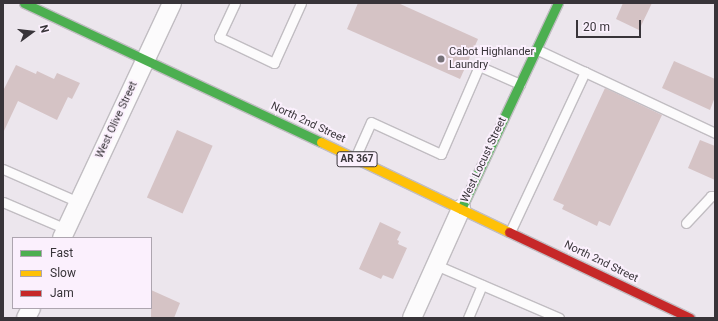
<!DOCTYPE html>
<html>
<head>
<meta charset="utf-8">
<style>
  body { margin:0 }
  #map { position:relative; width:718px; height:321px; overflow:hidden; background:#ece6ed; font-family:Roboto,sans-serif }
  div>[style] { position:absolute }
  .building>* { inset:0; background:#d5c3c5; transform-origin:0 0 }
  .roads { filter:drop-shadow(1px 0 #c1bdc2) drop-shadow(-1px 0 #c1bdc2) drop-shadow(0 1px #c1bdc2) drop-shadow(0 -1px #c1bdc2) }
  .lane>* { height:9px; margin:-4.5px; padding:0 4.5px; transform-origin:4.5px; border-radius:4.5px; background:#fcfbfc }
  .street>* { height:18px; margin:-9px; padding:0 9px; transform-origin:9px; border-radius:9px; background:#fcfbfc }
  .fast>* { height:9px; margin:-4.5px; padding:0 4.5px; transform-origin:4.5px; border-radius:4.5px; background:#4caf50 }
  .slow>* { height:9px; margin:-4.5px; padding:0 4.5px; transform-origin:4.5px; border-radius:4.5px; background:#ffc107 }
  .jam>* { height:9px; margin:-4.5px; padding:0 4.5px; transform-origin:4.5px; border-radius:4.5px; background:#c62828 }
  .dots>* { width:11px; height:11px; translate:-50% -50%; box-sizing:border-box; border:2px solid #fbf0fd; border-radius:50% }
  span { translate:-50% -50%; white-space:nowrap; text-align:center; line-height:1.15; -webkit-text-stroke:4px #fbf0fd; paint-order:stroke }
  .shield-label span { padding:1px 3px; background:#fbf0fd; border:1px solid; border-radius:3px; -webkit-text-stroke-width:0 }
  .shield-label { font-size:10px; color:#383439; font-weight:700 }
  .poi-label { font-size:11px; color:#383439 }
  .left { translate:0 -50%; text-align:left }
  .street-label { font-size:11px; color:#383439 }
  .frame { position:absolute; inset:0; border:4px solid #383439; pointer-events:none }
  .legend { position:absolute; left:12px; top:237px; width:140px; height:72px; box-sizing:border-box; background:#fbf0fd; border:1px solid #ada5af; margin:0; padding:5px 7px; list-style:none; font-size:12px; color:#383439 }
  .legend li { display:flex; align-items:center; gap:8px; height:20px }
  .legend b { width:20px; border:1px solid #ada5af }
  .north { position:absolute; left:12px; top:12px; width:40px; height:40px; -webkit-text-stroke:3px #fbf0fd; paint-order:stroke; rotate:75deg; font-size:11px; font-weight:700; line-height:16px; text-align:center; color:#383439 }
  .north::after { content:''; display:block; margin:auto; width:14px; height:18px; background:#383439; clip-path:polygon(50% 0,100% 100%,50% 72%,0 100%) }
  .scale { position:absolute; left:576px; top:20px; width:65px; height:18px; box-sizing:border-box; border:2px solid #383439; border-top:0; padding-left:5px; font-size:12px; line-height:14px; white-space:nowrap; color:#383439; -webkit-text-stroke:3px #fbf0fd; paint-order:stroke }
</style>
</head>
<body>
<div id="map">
  <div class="building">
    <i style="clip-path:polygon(358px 3px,398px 3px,478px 39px,460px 79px,347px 29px)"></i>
    <i style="clip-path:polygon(623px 3px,652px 3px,639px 30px,616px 19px)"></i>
    <i style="clip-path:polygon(674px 61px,715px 79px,715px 97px,710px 110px,662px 88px)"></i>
    <i style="clip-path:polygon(16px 65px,36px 74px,37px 71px,54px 79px,57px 73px,80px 83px,72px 99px,68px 97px,57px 120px,18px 101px,3px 133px,3px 91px)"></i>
    <i style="clip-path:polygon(605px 88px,662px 115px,610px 226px,599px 221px,597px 226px,562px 209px,564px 205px,553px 200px)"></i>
    <i style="left:177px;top:130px;width:39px;height:74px;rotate:24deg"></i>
    <i style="clip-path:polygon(700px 140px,715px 146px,715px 180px,688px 168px)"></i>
    <i style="clip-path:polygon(380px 222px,401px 232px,397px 240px,399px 241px,398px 244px,407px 248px,393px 279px,383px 275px,381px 279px,359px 269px)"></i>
    <i style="clip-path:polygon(151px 290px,180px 303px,174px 318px,151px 318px)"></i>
  </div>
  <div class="roads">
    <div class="lane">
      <i style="left:235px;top:3px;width:38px;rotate:115deg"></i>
      <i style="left:219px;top:37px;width:61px;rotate:25.3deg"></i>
      <i style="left:274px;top:63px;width:66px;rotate:-65.8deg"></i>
      <i style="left:585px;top:72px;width:144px;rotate:25.1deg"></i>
      <i style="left:355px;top:158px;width:39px;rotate:-66deg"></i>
      <i style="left:371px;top:122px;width:77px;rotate:24.6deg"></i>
      <i style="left:441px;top:154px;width:96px;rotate:-66.6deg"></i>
      <i style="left:479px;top:66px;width:45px;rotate:23.7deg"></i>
      <i style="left:3px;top:169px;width:82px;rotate:23.7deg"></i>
      <i style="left:3px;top:202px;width:69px;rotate:23.2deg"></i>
      <i style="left:686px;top:223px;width:37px;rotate:-47deg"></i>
      <i style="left:711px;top:196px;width:4px"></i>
      <i style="left:510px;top:232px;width:177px;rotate:-64.9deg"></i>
      <i style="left:585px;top:72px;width:54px;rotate:-154.9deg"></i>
      <i style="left:436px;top:265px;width:134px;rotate:23.3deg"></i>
      <i style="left:468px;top:318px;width:36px;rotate:-67deg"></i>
    </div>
    <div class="street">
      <i style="left:62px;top:238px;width:259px;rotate:-64.9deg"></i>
      <i style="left:26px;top:318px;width:11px;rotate:-63deg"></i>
      <i style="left:412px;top:318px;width:120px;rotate:-65.8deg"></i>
    </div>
    <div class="fast">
      <i style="left:24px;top:3px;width:328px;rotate:25.1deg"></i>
      <i style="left:461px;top:209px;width:228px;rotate:-64.8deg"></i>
    </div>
    <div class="slow">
      <i style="left:321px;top:142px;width:208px;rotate:25.6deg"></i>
    </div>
    <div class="jam">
      <i style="left:509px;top:232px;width:200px;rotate:25.4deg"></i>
    </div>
  </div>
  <div class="dots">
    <i style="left:441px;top:59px;background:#777278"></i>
  </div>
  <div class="shield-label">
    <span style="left:357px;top:159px">AR 367</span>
  </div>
  <div class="poi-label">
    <span class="left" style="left:449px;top:59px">Cabot Highlander<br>Laundry</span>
  </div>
  <div class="street-label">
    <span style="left:117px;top:120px;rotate:-65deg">West Olive Street</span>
    <span style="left:308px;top:123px;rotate:25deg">North 2nd Street</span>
    <span style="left:484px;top:160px;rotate:-65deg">West Locust Street</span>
    <span style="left:601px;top:262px;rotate:26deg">North 2nd Street</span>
  </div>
  <div class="frame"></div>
  <ul class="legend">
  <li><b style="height:5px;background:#4caf50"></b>Fast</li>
  <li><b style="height:5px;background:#ffc107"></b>Slow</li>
  <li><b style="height:5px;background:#c62828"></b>Jam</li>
  </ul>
  <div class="north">N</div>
  <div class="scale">20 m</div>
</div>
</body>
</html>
